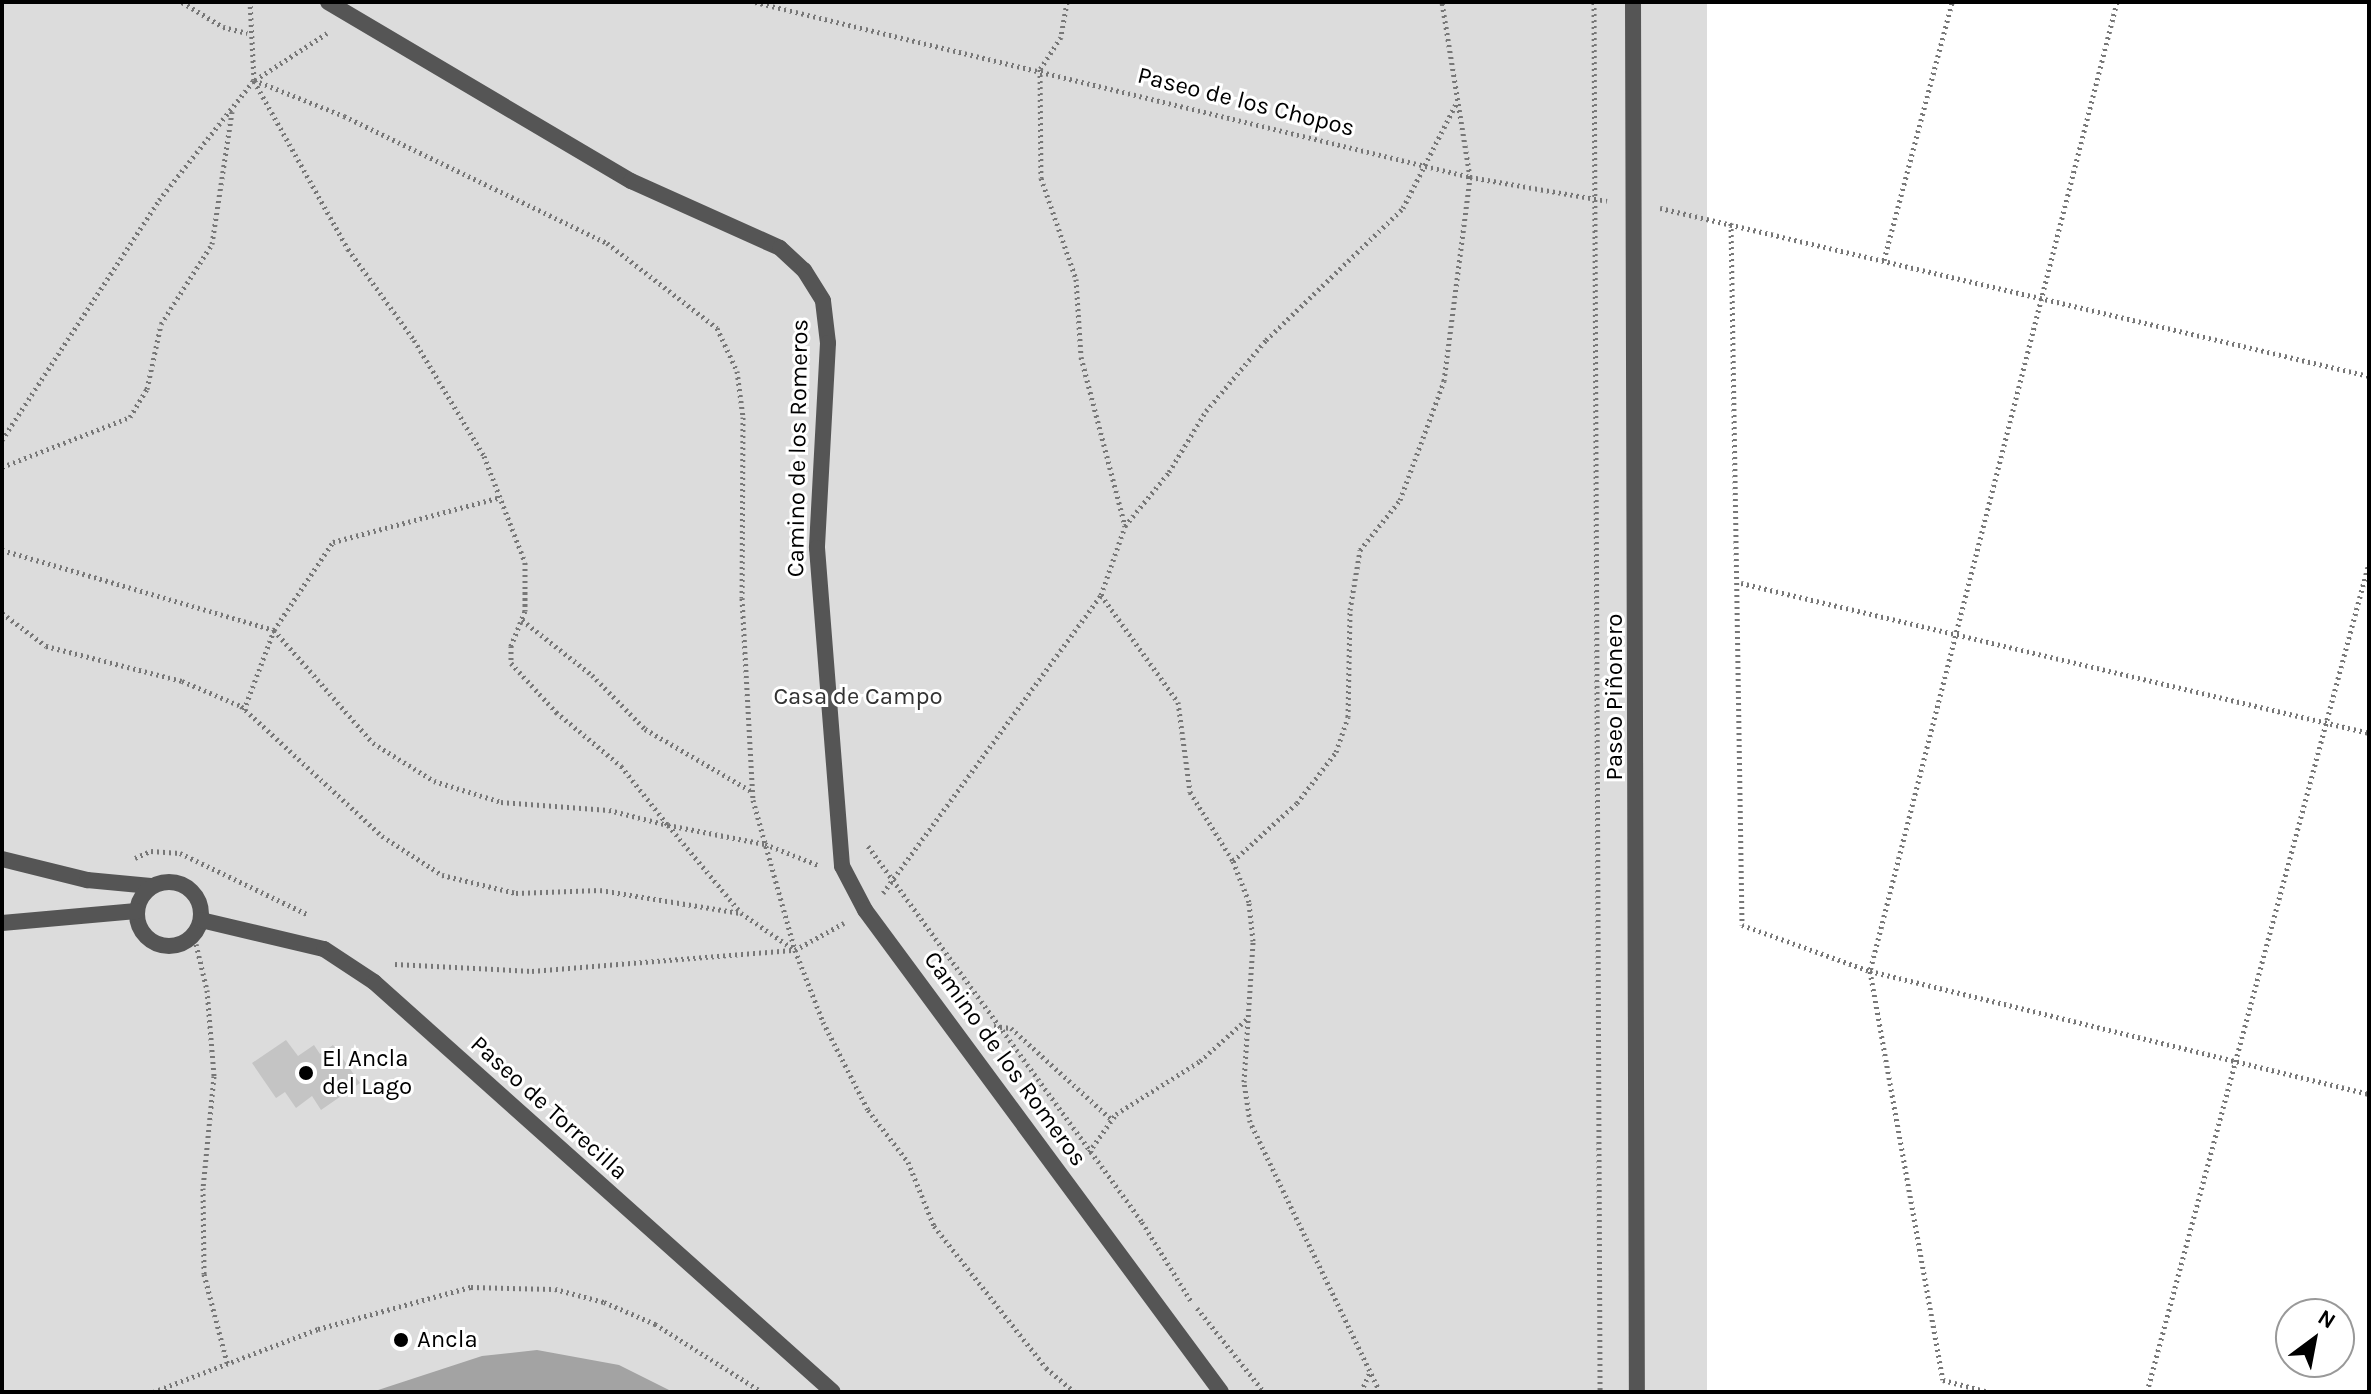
<!DOCTYPE html>
<html>
<head>
<meta charset="utf-8">
<style>
  body { margin:0 }
  #map { position:relative; width:2371px; height:1394px; overflow:hidden; background:#fff; font-family:Karla,sans-serif }
  div>[style] { position:absolute }
  .green>* { inset:0; background:#dcdcdc; transform-origin:0 0 }
  .water>* { inset:0; background:#a3a3a3 }
  .building>* { inset:0; background:#c4c4c4 }
  .path>* { height:5px; margin-top:-2.5px; transform-origin:0; background:repeating-linear-gradient(90deg,#777 0 2px,transparent 0 6px) }
  .minor>* { height:16px; margin:-8px; padding:0 8px; transform-origin:8px; border-radius:8px; background:#555 }
  .minor>.ring { margin:-8px; padding:0; box-sizing:content-box; background:none; border:16px solid #555; border-radius:50% }
  .dots>* { width:22px; height:22px; translate:-50% -50%; box-sizing:border-box; border:4px solid #fff; border-radius:50% }
  span { translate:-50% -50%; white-space:nowrap; text-align:center; line-height:1.15; -webkit-text-stroke:6px #fff; paint-order:stroke }
  .street-label { font-size:24px; color:#000 }
  .park-label { font-size:24px; color:#333 }
  .poi-label { font-size:24px; color:#000 }
  .left { translate:0 -50%; text-align:left }
  .frame { position:absolute; inset:0; border:4px solid #000; pointer-events:none }
  .north { position:absolute; left:2275px; top:1298px; width:80px; height:80px; box-sizing:border-box; background:#fff; border:2px solid #999; border-radius:50%; rotate:32deg; font-size:22px; font-weight:700; line-height:32px; text-align:center; color:#000 }
  .north::after { content:''; display:block; margin:auto; width:28px; height:36px; background:#000; clip-path:polygon(50% 0,100% 100%,50% 72%,0 100%) }
</style>
</head>
<body>
<div id="map">
  <div class="green">
    <i style="left:2px;top:2px;width:1705px;height:1390px"></i>
  </div>
  <div class="water">
    <i style="clip-path:polygon(537px 1350px,619px 1365px,673px 1392px,372px 1392px,482px 1356px)"></i>
  </div>
  <div class="building">
    <i style="clip-path:polygon(286px 1040px,298px 1056px,314px 1045px,320px 1054px,333px 1045px,360px 1083px,321px 1110px,312px 1096px,296px 1108px,285px 1092px,276px 1098px,252px 1063px)"></i>
  </div>
  <div class="path">
    <i style="left:182px;top:2px;width:48px;rotate:31.4deg"></i>
    <i style="left:223px;top:27px;width:25px;rotate:14deg"></i>
    <i style="left:755px;top:2px;width:736px;rotate:13.75deg"></i>
    <i style="left:1470px;top:177px;width:139px;rotate:9.9deg"></i>
    <i style="left:1067px;top:2px;width:36px;rotate:100deg"></i>
    <i style="left:1061px;top:37px;width:38px;rotate:123deg"></i>
    <i style="left:1040px;top:69px;width:109px;rotate:89.5deg"></i>
    <i style="left:1041px;top:178px;width:107px;rotate:70.9deg"></i>
    <i style="left:1076px;top:279px;width:78px;rotate:86.3deg"></i>
    <i style="left:1081px;top:357px;width:175px;rotate:75.4deg"></i>
    <i style="left:1594px;top:2px;width:1390px;rotate:89.75deg"></i>
    <i style="left:2117px;top:2px;width:1000px;rotate:104.3deg"></i>
    <i style="left:1870px;top:971px;width:514px;rotate:13.85deg"></i>
    <i style="left:254px;top:80px;width:97px;rotate:21.8deg"></i>
    <i style="left:344px;top:116px;width:292px;rotate:25.8deg"></i>
    <i style="left:607px;top:243px;width:139px;rotate:37.7deg"></i>
    <i style="left:717px;top:328px;width:47px;rotate:65.1deg"></i>
    <i style="left:737px;top:371px;width:46px;rotate:82.6deg"></i>
    <i style="left:743px;top:417px;width:181px;rotate:90.3deg"></i>
    <i style="left:742px;top:598px;width:202px;rotate:86.9deg"></i>
    <i style="left:753px;top:800px;width:156px;rotate:74.4deg"></i>
    <i style="left:795px;top:950px;width:77px;rotate:68.7deg"></i>
    <i style="left:823px;top:1022px;width:99px;rotate:62.9deg"></i>
    <i style="left:868px;top:1110px;width:66px;rotate:52.4deg"></i>
    <i style="left:908px;top:1162px;width:69px;rotate:67.9deg"></i>
    <i style="left:934px;top:1226px;width:181px;rotate:51.7deg"></i>
    <i style="left:1046px;top:1368px;width:38px;rotate:40deg"></i>
    <i style="left:255px;top:80px;width:86px;rotate:-33.1deg"></i>
    <i style="left:254px;top:81px;width:193px;rotate:60.8deg"></i>
    <i style="left:348px;top:249px;width:112px;rotate:54deg"></i>
    <i style="left:414px;top:340px;width:135px;rotate:58.9deg"></i>
    <i style="left:484px;top:456px;width:114px;rotate:68.9deg"></i>
    <i style="left:525px;top:562px;width:49px;rotate:90deg"></i>
    <i style="left:525px;top:611px;width:38px;rotate:112deg"></i>
    <i style="left:511px;top:646px;width:17px;rotate:90deg"></i>
    <i style="left:511px;top:663px;width:67px;rotate:47.4deg"></i>
    <i style="left:556px;top:712px;width:85px;rotate:39.7deg"></i>
    <i style="left:621px;top:766px;width:75px;rotate:51.5deg"></i>
    <i style="left:668px;top:825px;width:99px;rotate:11.1deg"></i>
    <i style="left:765px;top:844px;width:57px;rotate:21.6deg"></i>
    <i style="left:1660px;top:208px;width:729px;rotate:13.33deg"></i>
    <i style="left:1731px;top:223px;width:702px;rotate:89.1deg"></i>
    <i style="left:1742px;top:925px;width:136px;rotate:19.8deg"></i>
    <i style="left:1870px;top:971px;width:415px;rotate:79.9deg"></i>
    <i style="left:1943px;top:1380px;width:48px;rotate:14.6deg"></i>
    <i style="left:1884px;top:260px;width:267px;rotate:-75.2deg"></i>
    <i style="left:2px;top:440px;width:287px;rotate:-56.8deg"></i>
    <i style="left:159px;top:200px;width:153px;rotate:-51.6deg"></i>
    <i style="left:254px;top:80px;width:78px;rotate:-92.9deg"></i>
    <i style="left:2px;top:467px;width:137px;rotate:-21.3deg"></i>
    <i style="left:130px;top:417px;width:33px;rotate:-59deg"></i>
    <i style="left:147px;top:389px;width:66px;rotate:-77.8deg"></i>
    <i style="left:161px;top:324px;width:95px;rotate:-57.5deg"></i>
    <i style="left:212px;top:244px;width:134px;rotate:-81.4deg"></i>
    <i style="left:2px;top:550px;width:284px;rotate:16.4deg"></i>
    <i style="left:274px;top:630px;width:150px;rotate:48.8deg"></i>
    <i style="left:373px;top:743px;width:72px;rotate:31.9deg"></i>
    <i style="left:434px;top:781px;width:70px;rotate:17.4deg"></i>
    <i style="left:501px;top:802px;width:108px;rotate:4.2deg"></i>
    <i style="left:609px;top:810px;width:61px;rotate:14.3deg"></i>
    <i style="left:668px;top:825px;width:114px;rotate:50.3deg"></i>
    <i style="left:741px;top:913px;width:62px;rotate:34.5deg"></i>
    <i style="left:1741px;top:583px;width:646px;rotate:13.43deg"></i>
    <i style="left:1101px;top:595px;width:132px;rotate:54.3deg"></i>
    <i style="left:1178px;top:702px;width:91px;rotate:82.4deg"></i>
    <i style="left:1190px;top:792px;width:81px;rotate:58.1deg"></i>
    <i style="left:2px;top:613px;width:55px;rotate:36.9deg"></i>
    <i style="left:46px;top:646px;width:140px;rotate:14.4deg"></i>
    <i style="left:182px;top:681px;width:64px;rotate:23deg"></i>
    <i style="left:241px;top:706px;width:192px;rotate:42.7deg"></i>
    <i style="left:382px;top:836px;width:72px;rotate:33deg"></i>
    <i style="left:442px;top:875px;width:76px;rotate:13.7deg"></i>
    <i style="left:516px;top:893px;width:84px;rotate:-2deg"></i>
    <i style="left:600px;top:890px;width:142px;rotate:9.3deg"></i>
    <i style="left:522px;top:620px;width:89px;rotate:38.2deg"></i>
    <i style="left:592px;top:675px;width:76px;rotate:45.5deg"></i>
    <i style="left:645px;top:729px;width:123px;rotate:30.3deg"></i>
    <i style="left:244px;top:710px;width:85px;rotate:-69.4deg"></i>
    <i style="left:274px;top:630px;width:106px;rotate:-56.2deg"></i>
    <i style="left:333px;top:542px;width:174px;rotate:-15deg"></i>
    <i style="left:868px;top:846px;width:465px;rotate:53.9deg"></i>
    <i style="left:1142px;top:1222px;width:93px;rotate:58.2deg"></i>
    <i style="left:135px;top:858px;width:17px;rotate:-24deg"></i>
    <i style="left:151px;top:851px;width:29px;rotate:4deg"></i>
    <i style="left:180px;top:853px;width:143px;rotate:25.7deg"></i>
    <i style="left:883px;top:893px;width:369px;rotate:-53.8deg"></i>
    <i style="left:1101px;top:595px;width:73px;rotate:-70.8deg"></i>
    <i style="left:1125px;top:526px;width:70px;rotate:-50.8deg"></i>
    <i style="left:1169px;top:472px;width:71px;rotate:-58.8deg"></i>
    <i style="left:1206px;top:411px;width:93px;rotate:-49.8deg"></i>
    <i style="left:1266px;top:340px;width:190px;rotate:-43.9deg"></i>
    <i style="left:1403px;top:208px;width:119px;rotate:-63deg"></i>
    <i style="left:196px;top:944px;width:47px;rotate:76.6deg"></i>
    <i style="left:207px;top:990px;width:86px;rotate:85.3deg"></i>
    <i style="left:214px;top:1076px;width:113px;rotate:95.6deg"></i>
    <i style="left:203px;top:1188px;width:86px;rotate:89.3deg"></i>
    <i style="left:204px;top:1274px;width:95px;rotate:75.4deg"></i>
    <i style="left:395px;top:964px;width:137px;rotate:2.9deg"></i>
    <i style="left:532px;top:971px;width:264px;rotate:-4.6deg"></i>
    <i style="left:795px;top:950px;width:56px;rotate:-28.9deg"></i>
    <i style="left:994px;top:1026px;width:17px;rotate:7deg"></i>
    <i style="left:1011px;top:1028px;width:135px;rotate:42.3deg"></i>
    <i style="left:1089px;top:1152px;width:47px;rotate:-54.6deg"></i>
    <i style="left:1116px;top:1114px;width:99px;rotate:-32.2deg"></i>
    <i style="left:1200px;top:1061px;width:63px;rotate:-41.8deg"></i>
    <i style="left:1197px;top:1308px;width:107px;rotate:51.4deg"></i>
    <i style="left:2px;top:1391px;width:6px;rotate:9deg"></i>
    <i style="left:153px;top:1392px;width:177px;rotate:-20.9deg"></i>
    <i style="left:318px;top:1329px;width:159px;rotate:-15.4deg"></i>
    <i style="left:471px;top:1287px;width:84px;rotate:1.4deg"></i>
    <i style="left:555px;top:1289px;width:51px;rotate:14.9deg"></i>
    <i style="left:604px;top:1302px;width:56px;rotate:23.3deg"></i>
    <i style="left:655px;top:1324px;width:127px;rotate:32.4deg"></i>
    <i style="left:1361px;top:1392px;width:22px;rotate:-66deg"></i>
    <i style="left:1380px;top:1392px;width:300px;rotate:-115.7deg"></i>
    <i style="left:1250px;top:1122px;width:40px;rotate:-98.5deg"></i>
    <i style="left:1244px;top:1082px;width:141px;rotate:-86.3deg"></i>
    <i style="left:1253px;top:941px;width:39px;rotate:-96deg"></i>
    <i style="left:1249px;top:902px;width:44px;rotate:-111.3deg"></i>
    <i style="left:1233px;top:861px;width:86px;rotate:-42.2deg"></i>
    <i style="left:1297px;top:803px;width:64px;rotate:-52.6deg"></i>
    <i style="left:1336px;top:752px;width:37px;rotate:-71deg"></i>
    <i style="left:1348px;top:717px;width:107px;rotate:-88.9deg"></i>
    <i style="left:1350px;top:610px;width:61px;rotate:-80.5deg"></i>
    <i style="left:1360px;top:550px;width:64px;rotate:-51.3deg"></i>
    <i style="left:1400px;top:500px;width:127px;rotate:-69.7deg"></i>
    <i style="left:1444px;top:381px;width:206px;rotate:-82.7deg"></i>
    <i style="left:1470px;top:177px;width:177px;rotate:-99.1deg"></i>
    <i style="left:2147px;top:1392px;width:858px;rotate:-75.01deg"></i>
  </div>
  <div class="minor">
    <i style="left:328px;top:2px;width:352px;rotate:30.6deg"></i>
    <i style="left:631px;top:181px;width:163px;rotate:24.2deg"></i>
    <i style="left:780px;top:248px;width:33px;rotate:43deg"></i>
    <i style="left:804px;top:270px;width:36px;rotate:58deg"></i>
    <i style="left:823px;top:301px;width:42px;rotate:83.2deg"></i>
    <i style="left:828px;top:343px;width:205px;rotate:93.1deg"></i>
    <i style="left:817px;top:548px;width:319px;rotate:85.5deg"></i>
    <i style="left:842px;top:866px;width:50px;rotate:62.4deg"></i>
    <i style="left:865px;top:910px;width:599px;rotate:53.55deg"></i>
    <i style="left:1633px;top:2px;width:1390px;rotate:89.84deg"></i>
    <i style="left:2px;top:859px;width:88px;rotate:13.9deg"></i>
    <i style="left:87px;top:880px;width:64px;rotate:5.4deg"></i>
    <i class="ring" style="left:137px;top:882px;width:48px;height:48px"></i>
    <i style="left:201px;top:920px;width:126px;rotate:13.3deg"></i>
    <i style="left:324px;top:949px;width:60px;rotate:33.4deg"></i>
    <i style="left:374px;top:982px;width:615px;rotate:41.77deg"></i>
    <i style="left:2px;top:923px;width:135px;rotate:-5.1deg"></i>
  </div>
  <div class="dots">
    <i style="left:306px;top:1073px;background:#000"></i>
    <i style="left:401px;top:1340px;background:#000"></i>
  </div>
  <div class="street-label">
    <span style="left:1246px;top:102px;rotate:14deg">Paseo de los Chopos</span>
    <span style="left:798px;top:448px;rotate:-89deg">Camino de los Romeros</span>
    <span style="left:1615px;top:697px;rotate:-90deg">Paseo Piñonero</span>
    <span style="left:1005px;top:1059px;rotate:54deg">Camino de los Romeros</span>
    <span style="left:549px;top:1108px;rotate:42deg">Paseo de Torrecilla</span>
  </div>
  <div class="park-label">
    <span style="left:858px;top:697px">Casa de Campo</span>
  </div>
  <div class="poi-label">
    <span class="left" style="left:322px;top:1073px">El Ancla<br>del Lago</span>
    <span class="left" style="left:417px;top:1340px">Ancla</span>
  </div>
  <div class="frame"></div>
  <div class="north">N</div>
</div>
</body>
</html>
